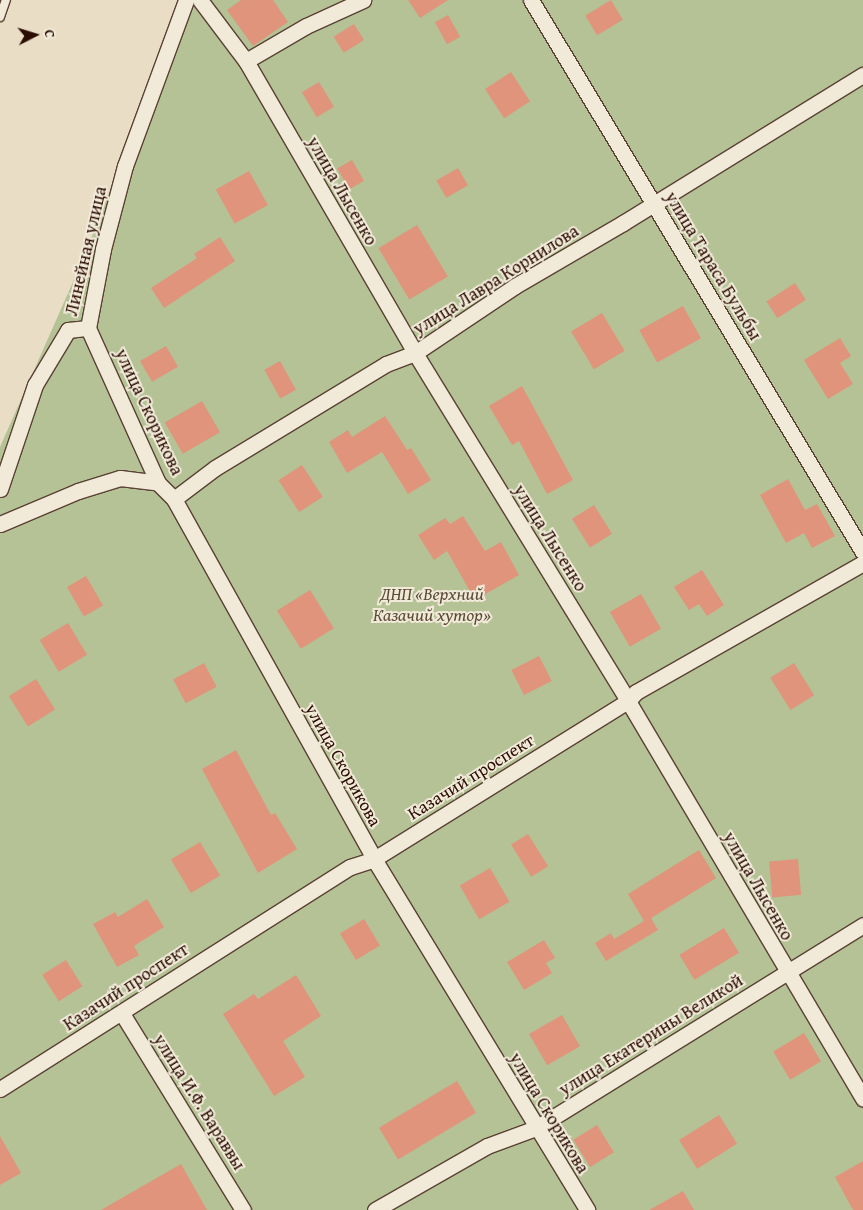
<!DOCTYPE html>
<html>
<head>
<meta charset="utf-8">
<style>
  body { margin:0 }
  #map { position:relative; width:863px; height:1210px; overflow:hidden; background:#e9dec5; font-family:"Gentium Book Plus",serif }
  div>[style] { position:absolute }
  .green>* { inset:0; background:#b4c296 }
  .building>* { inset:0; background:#e0947c; transform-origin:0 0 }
  .roads { filter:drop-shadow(1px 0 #5a4133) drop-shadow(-1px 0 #5a4133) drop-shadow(0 1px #5a4133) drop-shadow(0 -1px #5a4133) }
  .lane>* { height:8px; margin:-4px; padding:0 4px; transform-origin:4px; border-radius:4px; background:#f1ead9 }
  .street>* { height:15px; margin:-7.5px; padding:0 7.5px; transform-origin:7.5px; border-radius:7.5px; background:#f1ead9 }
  span { translate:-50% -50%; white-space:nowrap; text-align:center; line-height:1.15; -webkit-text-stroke:4px #f1ead9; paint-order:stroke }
  .street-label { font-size:18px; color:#2b0d02 }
  .park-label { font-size:18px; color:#5b4c36; font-style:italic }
  .north { position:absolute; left:10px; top:10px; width:50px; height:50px; -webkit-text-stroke:4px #f1ead9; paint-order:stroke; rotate:85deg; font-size:14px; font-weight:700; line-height:20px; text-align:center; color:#2b0d02 }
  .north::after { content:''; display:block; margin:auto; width:18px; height:22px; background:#2b0d02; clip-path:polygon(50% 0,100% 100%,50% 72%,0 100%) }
</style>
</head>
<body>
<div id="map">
  <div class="green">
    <i style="clip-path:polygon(184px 0,863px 0,863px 1210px,0 1210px,0 447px,84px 257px)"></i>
  </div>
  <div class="building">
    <i style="clip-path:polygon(241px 0,273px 0,288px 22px,253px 46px,227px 10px)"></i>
    <i style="clip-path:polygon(408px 0,448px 0,420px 18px)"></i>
    <i style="left:611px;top:0;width:23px;height:30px;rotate:59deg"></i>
    <i style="left:448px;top:15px;width:25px;height:15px;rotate:61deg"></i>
    <i style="left:354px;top:24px;width:19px;height:24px;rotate:58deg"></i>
    <i style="left:511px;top:72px;width:35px;height:31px;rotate:57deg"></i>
    <i style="left:319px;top:82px;width:29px;height:20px;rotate:59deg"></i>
    <i style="left:352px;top:160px;width:24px;height:17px;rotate:60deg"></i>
    <i style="left:458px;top:168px;width:20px;height:25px;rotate:60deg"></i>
    <i style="left:249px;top:171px;width:39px;height:38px;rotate:61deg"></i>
    <i style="left:417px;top:225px;width:60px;height:45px;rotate:59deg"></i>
    <i style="clip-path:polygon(220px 237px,235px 261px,164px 308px,151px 288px,197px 258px,194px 254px)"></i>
    <i style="left:795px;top:283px;width:20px;height:34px;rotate:57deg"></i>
    <i style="left:683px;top:306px;width:37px;height:50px;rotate:61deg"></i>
    <i style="left:602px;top:313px;width:44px;height:36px;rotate:59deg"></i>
    <i style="clip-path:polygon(840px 338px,851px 356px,840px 363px,853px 384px,828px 399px,804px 360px)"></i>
    <i style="left:166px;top:346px;width:24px;height:30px;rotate:60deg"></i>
    <i style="left:280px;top:361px;width:33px;height:18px;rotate:61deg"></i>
    <i style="clip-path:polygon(522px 386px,573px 480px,547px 494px,519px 441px,512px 445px,489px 406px)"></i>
    <i style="left:202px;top:401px;width:36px;height:43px;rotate:60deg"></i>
    <i style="clip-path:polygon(385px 416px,407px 450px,411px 448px,431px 480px,408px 494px,382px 452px,347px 473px,329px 442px,348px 430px,352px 437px)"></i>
    <i style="left:302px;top:465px;width:38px;height:28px;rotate:57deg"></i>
    <i style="clip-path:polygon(788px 479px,805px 510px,817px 504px,835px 536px,812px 548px,804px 533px,786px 543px,760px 495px)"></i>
    <i style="left:594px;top:505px;width:34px;height:26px;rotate:58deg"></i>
    <i style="clip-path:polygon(463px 516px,485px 551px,501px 542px,519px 575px,475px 600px,447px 551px,434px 560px,418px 535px,445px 518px,450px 524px)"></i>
    <i style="clip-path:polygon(702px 570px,724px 605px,707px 616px,699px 604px,689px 610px,674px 587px)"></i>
    <i style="left:86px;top:576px;width:34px;height:22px;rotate:60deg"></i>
    <i style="left:310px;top:590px;width:45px;height:39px;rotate:58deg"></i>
    <i style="left:641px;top:594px;width:40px;height:36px;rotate:60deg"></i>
    <i style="left:68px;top:623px;width:37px;height:33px;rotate:59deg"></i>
    <i style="left:539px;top:656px;width:28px;height:31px;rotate:63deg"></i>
    <i style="left:204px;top:663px;width:27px;height:35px;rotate:62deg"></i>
    <i style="left:794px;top:663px;width:38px;height:28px;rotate:58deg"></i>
    <i style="left:36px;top:679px;width:36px;height:32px;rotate:58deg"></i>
    <i style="clip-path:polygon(236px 750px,271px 815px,275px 813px,297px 849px,258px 873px,202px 769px)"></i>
    <i style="left:528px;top:834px;width:38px;height:20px;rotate:58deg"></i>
    <i style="left:200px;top:842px;width:39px;height:34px;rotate:59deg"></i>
    <i style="clip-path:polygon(699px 850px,716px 878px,648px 920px,651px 918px,658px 930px,606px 961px,595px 943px,611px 933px,614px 939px,644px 921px,628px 894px)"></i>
    <i style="left:798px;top:859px;width:36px;height:29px;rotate:85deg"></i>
    <i style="left:490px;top:868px;width:39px;height:35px;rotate:60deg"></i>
    <i style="clip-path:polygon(147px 899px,164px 927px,134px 946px,139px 955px,117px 967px,93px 924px,115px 912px,118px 917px)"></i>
    <i style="left:364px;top:919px;width:31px;height:28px;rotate:59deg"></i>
    <i style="left:724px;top:928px;width:29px;height:52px;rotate:59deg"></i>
    <i style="clip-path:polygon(544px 940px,555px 958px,546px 963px,552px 973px,524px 990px,507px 962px)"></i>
    <i style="left:66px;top:960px;width:31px;height:28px;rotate:58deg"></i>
    <i style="clip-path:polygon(296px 975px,321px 1016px,283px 1041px,305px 1077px,274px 1096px,223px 1014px,254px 994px,258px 999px)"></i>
    <i style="left:562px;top:1015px;width:36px;height:38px;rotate:60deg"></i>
    <i style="left:804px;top:1033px;width:33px;height:36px;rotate:59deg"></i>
    <i style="left:457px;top:1081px;width:37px;height:91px;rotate:59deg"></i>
    <i style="left:719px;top:1115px;width:34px;height:47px;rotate:58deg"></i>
    <i style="left:597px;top:1125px;width:32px;height:28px;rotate:58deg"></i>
    <i style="clip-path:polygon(0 1136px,21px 1173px,0 1185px)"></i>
    <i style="clip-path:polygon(863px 1161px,863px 1210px,853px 1210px,835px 1177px)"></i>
    <i style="clip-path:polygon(181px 1164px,207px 1210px,101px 1210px)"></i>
    <i style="clip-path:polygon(683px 1191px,694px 1210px,649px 1210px)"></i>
  </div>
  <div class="roads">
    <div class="lane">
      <i style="left:0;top:17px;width:18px;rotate:-71deg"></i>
    </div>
    <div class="street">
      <i style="left:200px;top:0;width:76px;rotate:53deg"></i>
      <i style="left:246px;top:61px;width:337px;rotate:59.9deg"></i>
      <i style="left:415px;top:353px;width:408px;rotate:58.5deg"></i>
      <i style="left:628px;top:701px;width:462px;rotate:59.4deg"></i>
      <i style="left:531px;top:0;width:644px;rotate:58.98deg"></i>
      <i style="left:246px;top:61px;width:69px;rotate:-30.3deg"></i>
      <i style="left:306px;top:26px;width:63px;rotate:-24.5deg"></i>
      <i style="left:88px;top:328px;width:170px;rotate:65.7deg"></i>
      <i style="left:158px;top:483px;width:23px;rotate:45deg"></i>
      <i style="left:174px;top:499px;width:412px;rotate:60.9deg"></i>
      <i style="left:374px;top:859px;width:411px;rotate:58.7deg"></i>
      <i style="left:0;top:489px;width:110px;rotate:-71.4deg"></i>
      <i style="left:35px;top:385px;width:64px;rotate:-59deg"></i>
      <i style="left:68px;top:330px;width:20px;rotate:-6deg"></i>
      <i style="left:88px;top:328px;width:80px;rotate:-79.2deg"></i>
      <i style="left:103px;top:249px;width:86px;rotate:-75.2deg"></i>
      <i style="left:125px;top:166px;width:177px;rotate:-69.8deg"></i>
      <i style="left:174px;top:499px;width:51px;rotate:-37.1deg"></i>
      <i style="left:215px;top:468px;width:200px;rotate:-31.3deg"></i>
      <i style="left:386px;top:364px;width:31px;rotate:-21deg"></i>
      <i style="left:415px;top:353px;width:120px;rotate:-33.8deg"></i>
      <i style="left:515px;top:286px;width:125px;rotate:-30.3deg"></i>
      <i style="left:623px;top:223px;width:282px;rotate:-31.7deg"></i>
      <i style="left:0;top:524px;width:85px;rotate:-22.9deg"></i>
      <i style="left:78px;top:491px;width:44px;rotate:-17.2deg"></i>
      <i style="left:120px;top:478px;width:38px;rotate:7deg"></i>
      <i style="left:123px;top:1015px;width:229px;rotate:58.4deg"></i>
      <i style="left:0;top:1089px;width:414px;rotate:-32.4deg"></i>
      <i style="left:350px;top:867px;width:25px;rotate:-18deg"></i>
      <i style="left:374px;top:859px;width:299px;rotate:-31.9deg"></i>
      <i style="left:628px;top:701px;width:12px;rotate:-48deg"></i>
      <i style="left:636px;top:692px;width:261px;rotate:-29.6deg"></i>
      <i style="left:375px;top:1210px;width:129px;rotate:-29.7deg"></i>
      <i style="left:487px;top:1146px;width:52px;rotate:-20.2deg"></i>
      <i style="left:536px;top:1128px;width:385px;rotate:-31.8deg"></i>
    </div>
  </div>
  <div class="street-label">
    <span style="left:342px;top:191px;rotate:60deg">улица Лысенко</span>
    <span style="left:86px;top:251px;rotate:-77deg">Линейная улица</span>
    <span style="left:713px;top:266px;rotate:59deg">улица Тараса Бульбы</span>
    <span style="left:496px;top:280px;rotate:-32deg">улица Лавра Корнилова</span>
    <span style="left:149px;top:412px;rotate:65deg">улица Скорикова</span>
    <span style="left:550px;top:538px;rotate:58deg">улица Лысенко</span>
    <span style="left:343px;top:765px;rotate:61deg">улица Скорикова</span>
    <span style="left:471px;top:777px;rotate:-32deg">Казачий проспект</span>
    <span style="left:758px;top:886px;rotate:60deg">улица Лысенко</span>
    <span style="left:126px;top:987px;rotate:-33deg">Казачий проспект</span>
    <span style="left:651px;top:1035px;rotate:-32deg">улица Екатерины Великой</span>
    <span style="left:199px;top:1102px;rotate:58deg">улица И.Ф. Вараввы</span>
    <span style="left:549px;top:1113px;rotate:59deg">улица Скорикова</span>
  </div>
  <div class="park-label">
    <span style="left:432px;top:605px">ДНП «Верхний<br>Казачий хутор»</span>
  </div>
  <div class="north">С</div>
</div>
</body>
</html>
